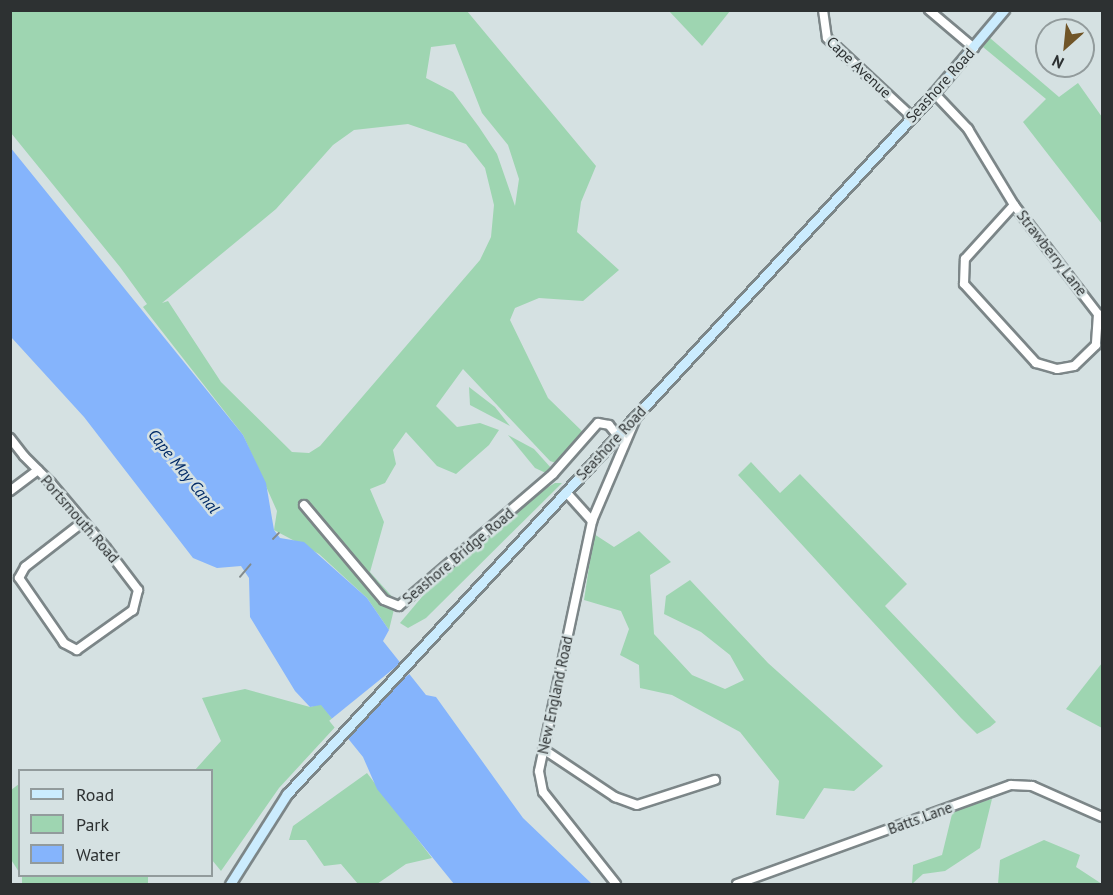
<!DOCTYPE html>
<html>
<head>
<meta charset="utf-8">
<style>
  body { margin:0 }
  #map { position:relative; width:1113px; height:895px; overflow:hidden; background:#d5e1e2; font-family:"PT Sans",sans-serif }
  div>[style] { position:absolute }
  .green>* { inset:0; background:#9ed5b1; transform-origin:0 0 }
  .water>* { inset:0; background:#85b4fc }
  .pier>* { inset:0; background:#d5e1e2; transform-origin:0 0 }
  .roads { filter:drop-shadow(2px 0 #7c8688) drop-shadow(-2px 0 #7c8688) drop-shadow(0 2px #7c8688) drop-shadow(0 -2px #7c8688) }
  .minor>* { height:8px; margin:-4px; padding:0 4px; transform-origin:4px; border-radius:4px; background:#fff }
  .major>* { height:9px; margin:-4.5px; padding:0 4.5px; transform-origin:4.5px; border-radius:4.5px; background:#cbecfe }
  .rail>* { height:1.5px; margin:-0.75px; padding:0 0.75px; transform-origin:0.75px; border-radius:0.75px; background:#838b8c }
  span { translate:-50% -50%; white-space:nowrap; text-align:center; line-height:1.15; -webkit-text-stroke:5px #d5e1e2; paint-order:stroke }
  .street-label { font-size:15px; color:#2d3132 }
  .water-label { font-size:16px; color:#002a66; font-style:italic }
  .frame { position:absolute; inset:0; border:12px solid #2d3132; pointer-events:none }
  .legend { position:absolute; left:18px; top:769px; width:195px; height:108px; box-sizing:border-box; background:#d5e1e2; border:2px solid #929b9c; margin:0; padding:8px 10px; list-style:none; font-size:18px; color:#2d3132 }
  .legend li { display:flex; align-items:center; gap:12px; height:30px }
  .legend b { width:30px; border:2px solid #929b9c }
  .north { position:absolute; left:1035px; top:18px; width:60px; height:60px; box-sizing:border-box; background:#d5e1e2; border:2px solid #929b9c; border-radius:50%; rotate:207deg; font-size:16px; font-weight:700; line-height:24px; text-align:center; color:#2d3132 }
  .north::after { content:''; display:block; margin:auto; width:21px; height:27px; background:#705528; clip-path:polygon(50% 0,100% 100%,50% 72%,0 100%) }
</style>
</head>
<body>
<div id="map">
  <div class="green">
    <i style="clip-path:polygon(evenodd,10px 11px,467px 11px,596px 166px,581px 202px,577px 232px,619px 270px,583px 301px,539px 298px,515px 308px,510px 320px,548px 398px,585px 434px,556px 463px,550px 461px,463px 369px,436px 406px,457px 427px,480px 423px,499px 430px,489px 445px,456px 474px,437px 466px,406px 432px,393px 450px,396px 464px,385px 483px,370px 489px,384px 522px,370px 572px,396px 601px,389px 630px,367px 598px,319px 554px,274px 530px,277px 511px,243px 435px,143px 307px,147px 304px,120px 267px,11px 133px,10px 11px,455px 44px,482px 113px,508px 145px,519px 179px,515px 206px,497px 154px,479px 127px,453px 92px,426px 78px,431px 47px,455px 44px,10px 11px,408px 124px,466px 144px,485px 168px,494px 205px,491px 237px,480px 260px,320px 446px,309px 453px,292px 452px,221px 382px,168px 301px,162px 303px,276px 209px,333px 145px,354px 130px,408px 124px)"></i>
    <i style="clip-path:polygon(730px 11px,702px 46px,669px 11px,730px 10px)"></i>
    <i style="clip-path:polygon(990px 38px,1059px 97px,1078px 83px,1102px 117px,1102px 224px,1023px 122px,1046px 99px,983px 47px)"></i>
    <i style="clip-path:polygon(469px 387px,495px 407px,510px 426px,470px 405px)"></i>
    <i style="clip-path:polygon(508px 435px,534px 449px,552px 469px,548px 474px,535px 468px)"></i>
    <i style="clip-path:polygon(751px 462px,780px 493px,800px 474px,907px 584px,885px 606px,996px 722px,990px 727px,977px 734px,961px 718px,738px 475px)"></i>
    <i style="clip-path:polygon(555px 483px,562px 483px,426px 618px,408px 628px,400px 623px,432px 585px,530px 498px)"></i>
    <i style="clip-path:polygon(639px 531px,671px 562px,650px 575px,654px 634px,692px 675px,725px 689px,744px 680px,730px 655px,701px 632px,664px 614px,666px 596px,690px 580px,768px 663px,883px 766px,854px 791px,824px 788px,804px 819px,776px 815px,779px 781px,740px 732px,672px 695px,640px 688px,639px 665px,620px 655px,629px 629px,621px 611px,584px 600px,594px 534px,614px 547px)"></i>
    <i style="clip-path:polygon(1102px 663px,1102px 728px,1066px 709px)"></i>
    <i style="clip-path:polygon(245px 689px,310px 707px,321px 704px,337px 725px,279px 788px,221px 871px,212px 860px,212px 770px,195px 770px,221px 741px,202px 698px)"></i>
    <i style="clip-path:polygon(367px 773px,432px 858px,406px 864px,377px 884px,358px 884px,341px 864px,324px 866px,306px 840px,289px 840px,293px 826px)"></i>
    <i style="clip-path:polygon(19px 784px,19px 872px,10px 858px,11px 790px)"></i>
    <i style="clip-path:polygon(992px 799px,980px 848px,945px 871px,923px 874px,912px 884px,913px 865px,942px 855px,953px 810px)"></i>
    <i style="clip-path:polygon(1044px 840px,1080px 855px,1076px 867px,1102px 884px,998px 884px,1000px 860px)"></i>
    <i style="left:22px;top:876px;width:126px;height:10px"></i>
  </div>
  <div class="water">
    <i style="clip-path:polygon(10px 147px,243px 435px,266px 483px,274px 530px,280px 538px,304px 542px,367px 598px,389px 630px,383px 641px,426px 695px,436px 697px,523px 818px,592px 884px,454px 884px,377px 789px,363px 757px,321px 705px,310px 707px,295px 691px,250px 617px,249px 578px,241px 566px,217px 568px,193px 558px,84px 417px,11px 337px)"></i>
  </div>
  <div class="pier">
    <i style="left:403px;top:661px;width:14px;height:95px;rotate:51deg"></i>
  </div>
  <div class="roads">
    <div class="minor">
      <i style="left:823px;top:10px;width:28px;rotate:82deg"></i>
      <i style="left:827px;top:38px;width:116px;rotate:42.9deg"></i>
      <i style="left:929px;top:10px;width:59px;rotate:40.2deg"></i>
      <i style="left:934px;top:93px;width:50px;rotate:46.6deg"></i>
      <i style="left:968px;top:129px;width:89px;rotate:58.8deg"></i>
      <i style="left:1014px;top:205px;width:138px;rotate:52.4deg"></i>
      <i style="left:1098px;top:314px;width:31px;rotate:94deg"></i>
      <i style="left:1096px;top:345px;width:30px;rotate:136deg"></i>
      <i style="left:1074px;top:366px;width:17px;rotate:170deg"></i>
      <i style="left:1057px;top:369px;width:22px;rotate:-164deg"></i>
      <i style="left:1036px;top:363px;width:107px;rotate:-132.3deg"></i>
      <i style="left:964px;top:284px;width:25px;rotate:-88deg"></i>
      <i style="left:965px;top:259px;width:73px;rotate:-47.8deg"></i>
      <i style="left:10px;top:438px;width:23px;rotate:52deg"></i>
      <i style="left:24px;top:456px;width:38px;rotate:45deg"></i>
      <i style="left:51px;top:483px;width:85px;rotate:49.8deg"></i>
      <i style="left:106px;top:548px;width:53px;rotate:52.7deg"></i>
      <i style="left:138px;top:590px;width:21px;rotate:104deg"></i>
      <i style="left:133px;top:610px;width:69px;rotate:144.5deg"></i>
      <i style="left:77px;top:650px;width:15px;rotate:-152deg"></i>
      <i style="left:64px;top:643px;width:79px;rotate:-124.7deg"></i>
      <i style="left:19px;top:578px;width:13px;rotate:-61deg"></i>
      <i style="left:25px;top:567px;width:73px;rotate:-37.8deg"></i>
      <i style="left:10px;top:491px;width:35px;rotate:-37deg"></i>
      <i style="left:566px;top:492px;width:39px;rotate:48deg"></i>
      <i style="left:304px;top:505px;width:124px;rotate:49.9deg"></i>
      <i style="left:384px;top:600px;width:16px;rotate:22deg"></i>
      <i style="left:399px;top:606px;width:203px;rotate:-40.6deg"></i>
      <i style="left:553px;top:474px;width:68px;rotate:-48.6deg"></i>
      <i style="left:598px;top:423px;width:11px;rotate:10deg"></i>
      <i style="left:609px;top:425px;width:13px;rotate:51deg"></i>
      <i style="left:543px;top:749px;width:87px;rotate:33.7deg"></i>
      <i style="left:615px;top:797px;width:23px;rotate:20deg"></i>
      <i style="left:637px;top:805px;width:82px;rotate:-17.8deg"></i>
      <i style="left:616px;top:884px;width:117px;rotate:-128.4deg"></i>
      <i style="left:543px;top:792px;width:21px;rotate:-101deg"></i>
      <i style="left:539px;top:771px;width:256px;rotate:-78deg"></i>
      <i style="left:592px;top:521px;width:110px;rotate:-66.9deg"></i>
      <i style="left:737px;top:884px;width:291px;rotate:-19.9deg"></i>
      <i style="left:1011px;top:785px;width:21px;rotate:3deg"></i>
      <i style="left:1032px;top:786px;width:77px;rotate:23.9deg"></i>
    </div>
    <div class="major">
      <i style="left:230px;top:884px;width:107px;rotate:-57.7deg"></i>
      <i style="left:287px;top:794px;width:954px;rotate:-47.29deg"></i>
      <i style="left:934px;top:93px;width:109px;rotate:-49.9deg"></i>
    </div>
  </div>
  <div class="rail">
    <i style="left:273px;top:539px;width:8px;rotate:-45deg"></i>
    <i style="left:240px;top:577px;width:16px;rotate:-50deg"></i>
  </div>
  <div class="street-label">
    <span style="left:859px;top:67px;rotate:43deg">Cape Avenue</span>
    <span style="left:940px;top:85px;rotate:-48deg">Seashore Road</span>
    <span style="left:1052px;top:253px;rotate:52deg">Strawberry Lane</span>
    <span style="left:611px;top:443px;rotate:-47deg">Seashore Road</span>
    <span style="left:80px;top:519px;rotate:49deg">Portsmouth Road</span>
    <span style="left:458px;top:556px;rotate:-40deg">Seashore Bridge Road</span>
    <span style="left:555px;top:695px;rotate:-78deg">New England Road</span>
    <span style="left:920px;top:818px;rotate:-20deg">Batts Lane</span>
  </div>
  <div class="water-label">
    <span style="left:184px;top:471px;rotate:51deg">Cape May Canal</span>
  </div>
  <div class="frame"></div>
  <ul class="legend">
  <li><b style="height:8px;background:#cbecfe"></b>Road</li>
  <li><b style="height:16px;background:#9ed5b1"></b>Park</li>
  <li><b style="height:16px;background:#85b4fc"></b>Water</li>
  </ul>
  <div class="north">N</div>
</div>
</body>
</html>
